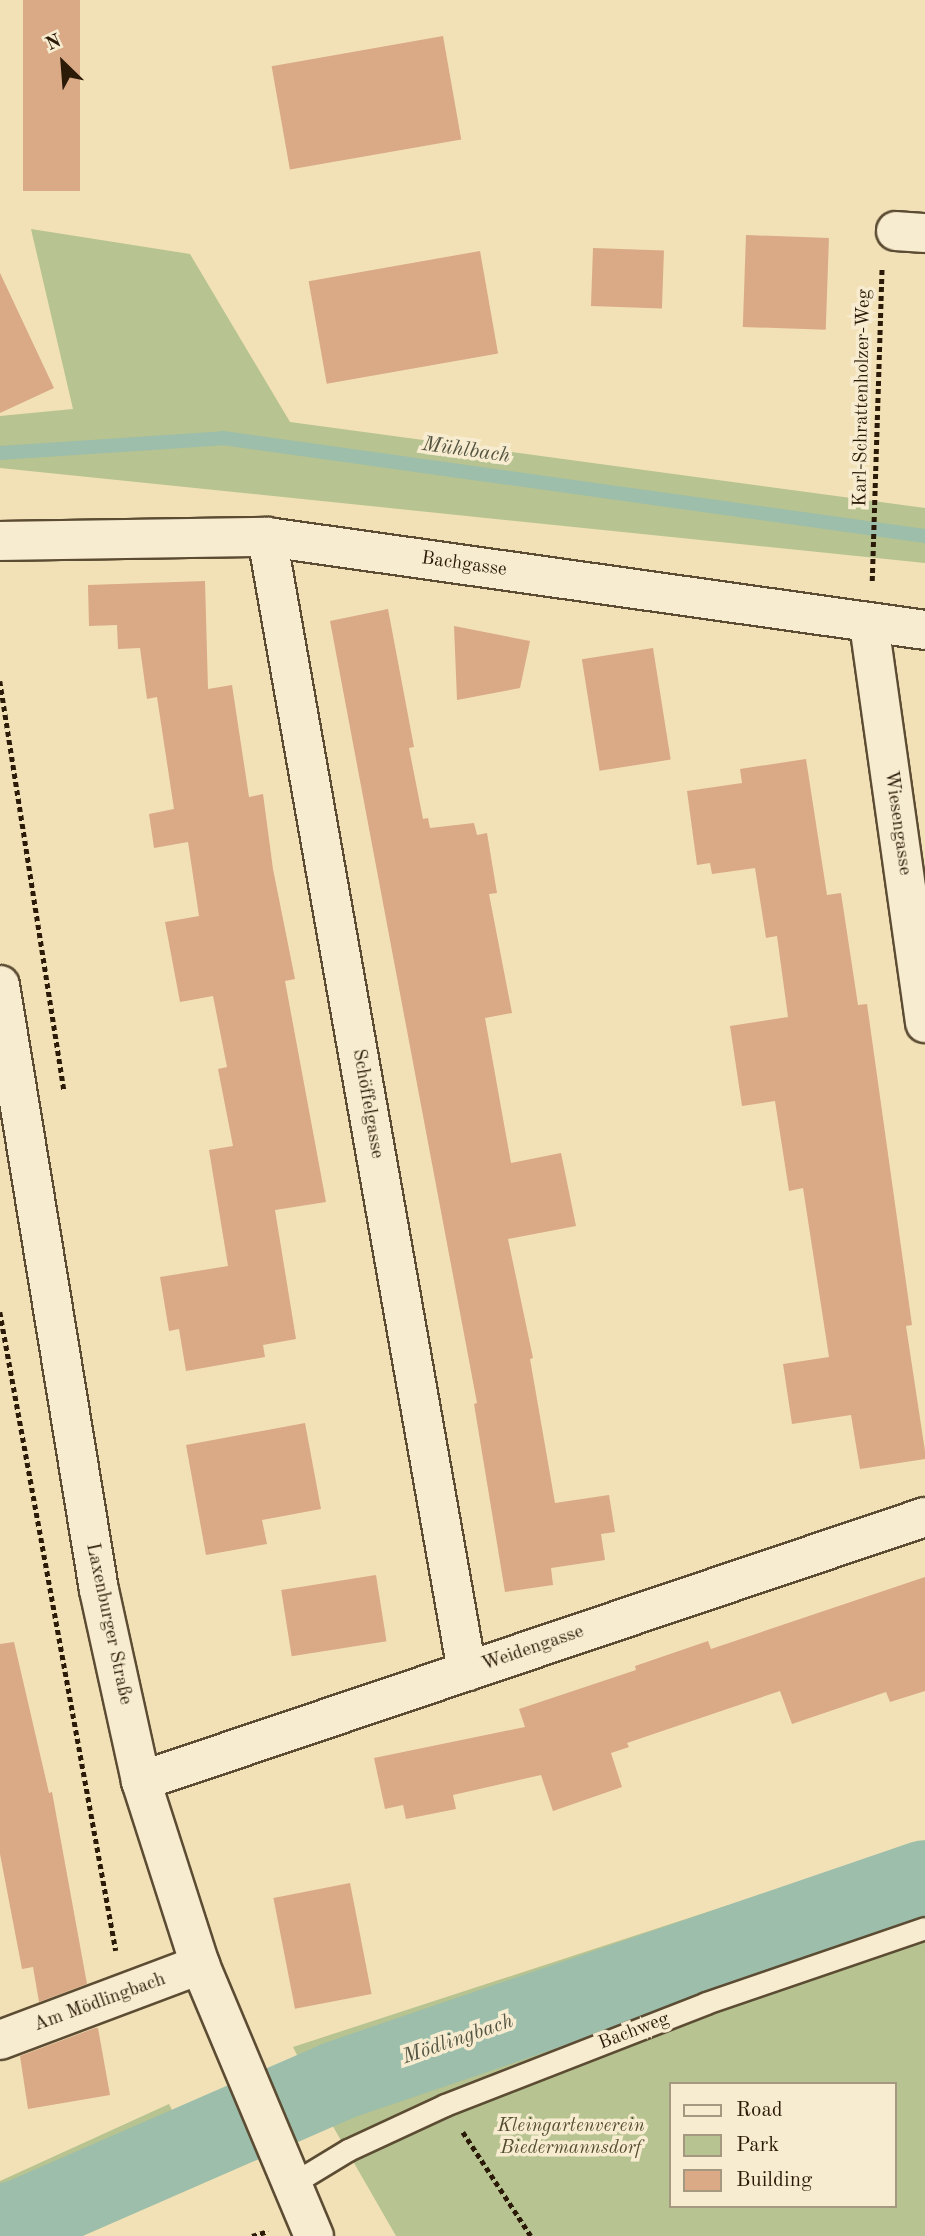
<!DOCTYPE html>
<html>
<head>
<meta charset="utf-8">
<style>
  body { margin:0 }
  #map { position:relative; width:925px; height:2236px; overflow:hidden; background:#f2e1b6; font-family:"Old Standard TT",serif }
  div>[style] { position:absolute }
  .green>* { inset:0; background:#b7c391 }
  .stream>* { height:14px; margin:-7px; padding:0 7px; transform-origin:7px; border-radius:7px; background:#9cbeaa }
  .river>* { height:80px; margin:-40px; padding:0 40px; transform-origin:40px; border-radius:40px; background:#9cbeaa }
  .building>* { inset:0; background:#daa986; transform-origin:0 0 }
  .path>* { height:4.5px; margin-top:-2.25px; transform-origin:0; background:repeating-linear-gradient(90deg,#2a1a07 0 5px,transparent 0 8.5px) }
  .roads { filter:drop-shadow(2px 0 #5c4c33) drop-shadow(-2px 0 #5c4c33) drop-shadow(0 2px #5c4c33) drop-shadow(0 -2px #5c4c33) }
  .service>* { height:21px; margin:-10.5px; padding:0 10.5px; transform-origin:10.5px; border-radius:10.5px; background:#f7ecd0 }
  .minor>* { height:38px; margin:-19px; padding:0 19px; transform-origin:19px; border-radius:19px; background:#f7ecd0 }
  span { translate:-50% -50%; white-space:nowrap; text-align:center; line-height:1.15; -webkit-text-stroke:7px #f7ecd0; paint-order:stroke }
  .street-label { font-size:19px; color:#2a1a07 }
  .park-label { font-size:19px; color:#544d30; font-style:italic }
  .water-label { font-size:21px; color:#525340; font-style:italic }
  .legend { position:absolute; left:669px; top:2082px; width:228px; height:126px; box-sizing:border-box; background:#f7ecd0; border:2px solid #a59880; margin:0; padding:9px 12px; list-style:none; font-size:21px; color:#2a1a07 }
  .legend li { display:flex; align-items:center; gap:14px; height:35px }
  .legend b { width:35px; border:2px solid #a59880 }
  .north { position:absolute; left:28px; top:28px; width:70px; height:70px; -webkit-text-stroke:5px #f7ecd0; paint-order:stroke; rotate:335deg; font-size:19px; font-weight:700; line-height:28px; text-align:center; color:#2a1a07 }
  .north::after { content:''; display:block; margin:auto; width:24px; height:32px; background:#2a1a07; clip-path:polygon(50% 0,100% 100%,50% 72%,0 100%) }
</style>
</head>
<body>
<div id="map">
  <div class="green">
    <i style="clip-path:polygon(31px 229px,190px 254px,290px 422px,925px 508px,925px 563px,0 468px,0 416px,73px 409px)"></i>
    <i style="clip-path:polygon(evenodd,925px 1841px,925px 2236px,396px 2236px,331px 2123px,293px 2047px,925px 1841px,671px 2084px,895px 2084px,895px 2206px,671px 2206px,671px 2084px)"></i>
    <i style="clip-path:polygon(169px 2104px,208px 2180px,72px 2236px,0 2236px,0 2181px)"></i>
  </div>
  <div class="stream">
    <i style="left:0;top:453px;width:224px;rotate:-3.8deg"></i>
    <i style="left:223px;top:438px;width:709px;rotate:7.95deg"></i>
  </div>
  <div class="river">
    <i style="left:0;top:2225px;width:25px;rotate:-16deg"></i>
    <i style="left:24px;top:2218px;width:342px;rotate:-23.6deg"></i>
    <i style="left:337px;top:2081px;width:621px;rotate:-18.87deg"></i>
  </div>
  <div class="building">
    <i style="left:23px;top:0;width:57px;height:191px"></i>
    <i style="left:443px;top:36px;width:105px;height:174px;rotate:80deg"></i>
    <i style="left:746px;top:235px;width:83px;height:92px;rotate:2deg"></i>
    <i style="left:593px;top:248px;width:71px;height:58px;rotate:2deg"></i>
    <i style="left:480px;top:251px;width:104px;height:174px;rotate:80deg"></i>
    <i style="clip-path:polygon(0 273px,54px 388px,0 413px)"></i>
    <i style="clip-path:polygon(205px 581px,208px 689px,232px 685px,249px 797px,263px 794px,273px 869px,295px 979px,285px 981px,326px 1202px,275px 1210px,296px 1339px,263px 1345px,265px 1357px,186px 1371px,179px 1329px,169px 1331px,160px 1277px,228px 1266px,209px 1150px,233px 1146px,218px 1069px,227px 1067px,213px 996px,180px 1002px,165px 922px,199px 916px,188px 842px,154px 848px,149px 814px,174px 809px,157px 697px,147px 699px,140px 648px,118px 649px,117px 625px,89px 626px,88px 585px)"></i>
    <i style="clip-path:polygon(388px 609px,414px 747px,409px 748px,423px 819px,428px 818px,430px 828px,474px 823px,477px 835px,487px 833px,497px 893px,489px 894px,512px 1013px,485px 1018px,511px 1163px,561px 1153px,576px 1226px,508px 1239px,533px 1358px,530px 1359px,555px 1503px,609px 1495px,615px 1532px,601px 1534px,605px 1560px,551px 1568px,553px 1585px,505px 1592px,474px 1404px,477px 1403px,330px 621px)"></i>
    <i style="clip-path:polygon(454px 626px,530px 641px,520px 688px,457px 700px)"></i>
    <i style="left:653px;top:648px;width:113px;height:72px;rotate:81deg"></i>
    <i style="clip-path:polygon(806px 759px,827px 895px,841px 893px,858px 1005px,867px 1004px,912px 1325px,906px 1326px,925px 1451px,925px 1459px,860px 1469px,851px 1415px,792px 1424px,783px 1364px,829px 1357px,803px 1188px,789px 1191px,775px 1101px,742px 1106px,730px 1026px,788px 1017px,777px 936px,766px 938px,755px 868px,712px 874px,710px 863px,697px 865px,687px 791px,742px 783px,740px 769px)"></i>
    <i style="clip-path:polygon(305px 1423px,321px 1509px,262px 1520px,267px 1544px,206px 1555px,186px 1445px)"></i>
    <i style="left:376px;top:1575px;width:67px;height:96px;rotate:81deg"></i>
    <i style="clip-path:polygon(925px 1577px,925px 1691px,890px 1702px,886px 1692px,792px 1724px,780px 1691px,627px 1743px,629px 1747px,611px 1753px,622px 1787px,553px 1811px,541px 1775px,453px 1795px,456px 1809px,406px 1819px,403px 1805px,385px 1809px,374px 1758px,525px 1727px,519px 1709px,636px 1670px,635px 1666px,708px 1641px,711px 1649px)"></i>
    <i style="clip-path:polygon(14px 1642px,49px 1793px,52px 1792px,87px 1984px,39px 2002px,33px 1967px,22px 1969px,0 1854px,0 1644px)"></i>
    <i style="left:350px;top:1883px;width:113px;height:78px;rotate:79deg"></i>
    <i style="clip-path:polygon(95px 2028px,98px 2028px,110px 2095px,28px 2109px,20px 2056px)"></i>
  </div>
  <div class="path">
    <i style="left:872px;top:581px;width:313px;rotate:-88.2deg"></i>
    <i style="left:0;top:681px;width:416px;rotate:81.1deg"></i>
    <i style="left:0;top:1312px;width:649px;rotate:79.71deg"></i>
    <i style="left:463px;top:2132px;width:124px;rotate:56.8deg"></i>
    <i style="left:252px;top:2236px;width:17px;rotate:-17deg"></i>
  </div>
  <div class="roads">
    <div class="service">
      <i style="left:292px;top:2184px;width:66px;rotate:-31.3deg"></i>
      <i style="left:348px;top:2150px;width:107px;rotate:-24.9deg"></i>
      <i style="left:445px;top:2105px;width:280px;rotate:-21.3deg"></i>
      <i style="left:706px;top:2003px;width:231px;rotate:-18.9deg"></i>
    </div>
    <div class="minor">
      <i style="left:896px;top:231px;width:29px;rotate:4deg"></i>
      <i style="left:267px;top:537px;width:1152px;rotate:80deg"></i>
      <i style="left:0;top:541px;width:267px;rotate:-0.9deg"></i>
      <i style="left:267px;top:537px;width:665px;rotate:8.04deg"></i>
      <i style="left:869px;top:624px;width:403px;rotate:82deg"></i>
      <i style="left:0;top:985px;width:613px;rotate:80.71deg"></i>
      <i style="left:99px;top:1590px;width:196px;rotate:77.6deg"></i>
      <i style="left:141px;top:1781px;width:193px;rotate:72.2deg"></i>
      <i style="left:200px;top:1965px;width:294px;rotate:67.2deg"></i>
      <i style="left:141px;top:1781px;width:827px;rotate:-18.61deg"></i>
      <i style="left:0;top:2040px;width:214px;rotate:-20.6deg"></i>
    </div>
  </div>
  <div class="street-label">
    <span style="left:863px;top:398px;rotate:-89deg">Karl-Schrattenholzer-Weg</span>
    <span style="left:464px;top:565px;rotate:8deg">Bachgasse</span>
    <span style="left:897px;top:823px;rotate:82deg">Wiesengasse</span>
    <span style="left:367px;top:1104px;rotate:80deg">Schöffelgasse</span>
    <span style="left:108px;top:1624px;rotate:78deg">Laxenburger Straße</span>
    <span style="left:533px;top:1649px;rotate:-19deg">Weidengasse</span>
    <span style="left:100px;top:2003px;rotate:-20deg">Am Mödlingbach</span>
    <span style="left:634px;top:2032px;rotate:-21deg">Bachweg</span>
  </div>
  <div class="park-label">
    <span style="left:571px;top:2138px">Kleingartenverein<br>Biedermannsdorf</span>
  </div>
  <div class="water-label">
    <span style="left:466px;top:451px;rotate:8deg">Mühlbach</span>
    <span style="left:458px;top:2040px;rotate:-19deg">Mödlingbach</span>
  </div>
  <ul class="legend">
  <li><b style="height:9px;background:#f7ecd0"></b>Road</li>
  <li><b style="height:19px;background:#b7c391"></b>Park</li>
  <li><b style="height:19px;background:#daa986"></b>Building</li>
  </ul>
  <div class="north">N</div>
</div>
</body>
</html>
